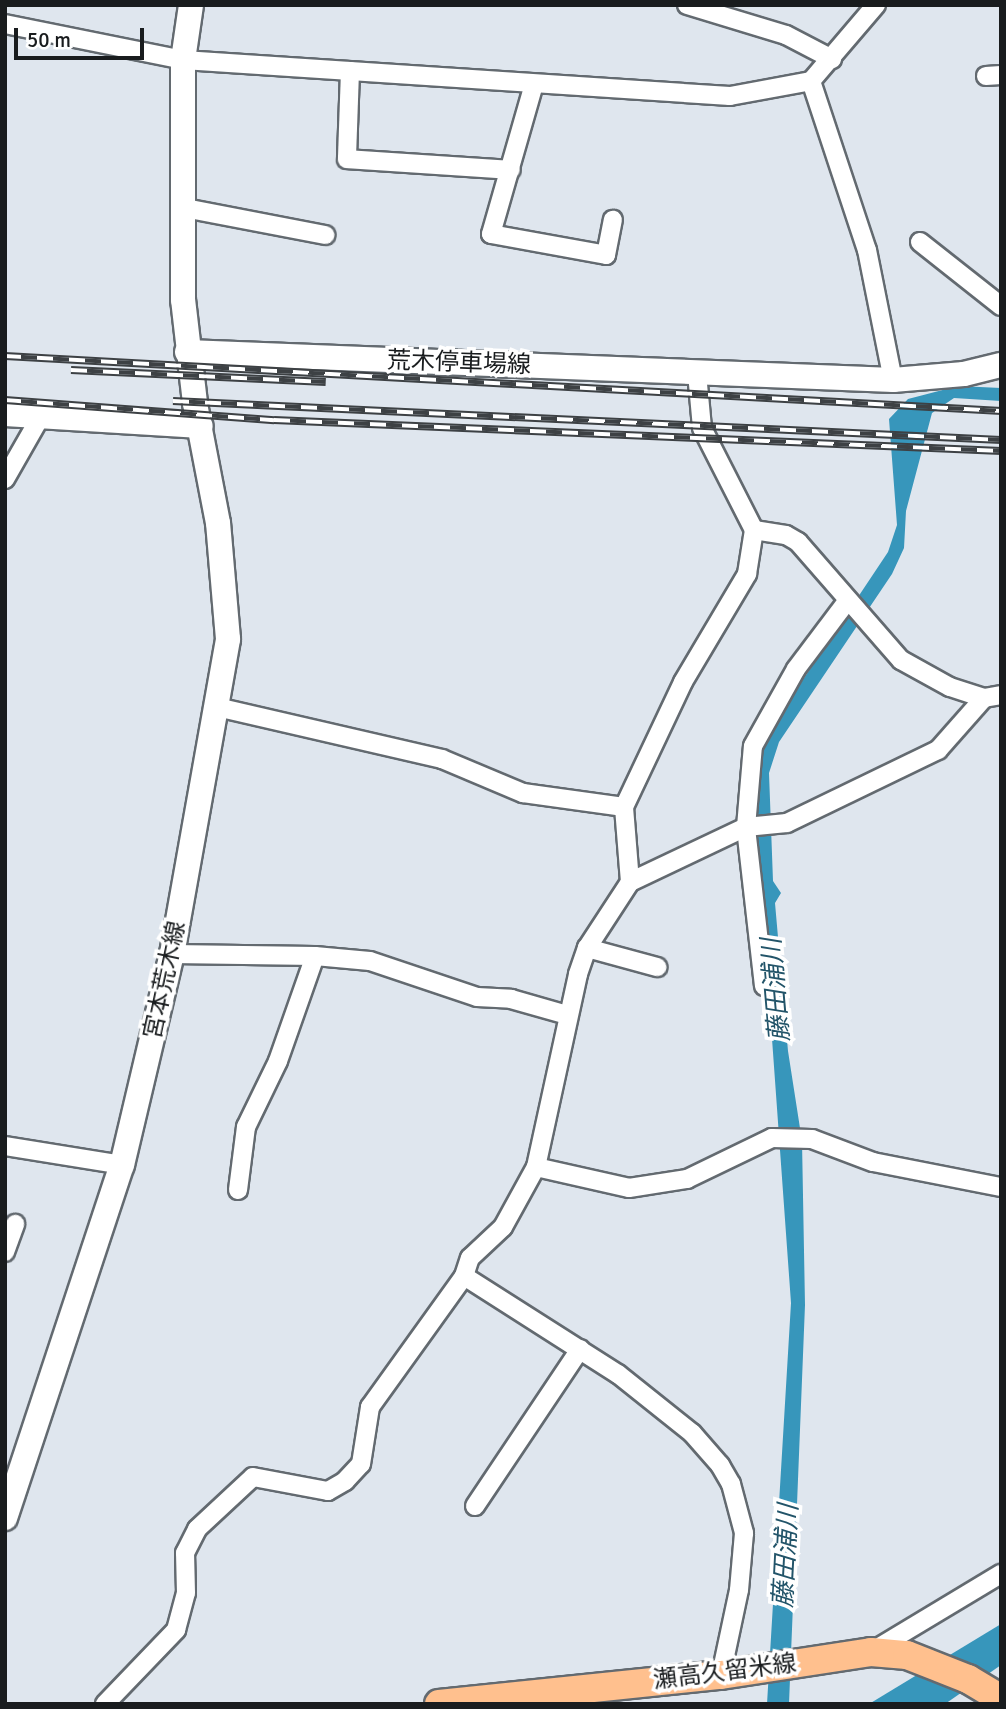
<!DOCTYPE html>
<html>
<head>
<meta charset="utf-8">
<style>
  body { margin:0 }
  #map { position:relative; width:1006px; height:1709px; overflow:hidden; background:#dfe6ee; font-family:Signika,"Noto Sans JP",sans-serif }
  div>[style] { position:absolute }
  .water>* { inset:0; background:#3796bb }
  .roads { filter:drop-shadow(2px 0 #636a70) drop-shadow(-2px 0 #636a70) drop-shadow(0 2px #636a70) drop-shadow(0 -2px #636a70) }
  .street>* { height:18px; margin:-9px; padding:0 9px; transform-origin:9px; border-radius:9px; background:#fff }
  .secondary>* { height:24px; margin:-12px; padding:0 12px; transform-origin:12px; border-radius:12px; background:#fff }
  .primary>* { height:28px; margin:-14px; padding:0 14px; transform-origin:14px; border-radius:14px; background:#ffc08e }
  .rail>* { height:8px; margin-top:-4px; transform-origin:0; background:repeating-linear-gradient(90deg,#fff 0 16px,#3d4144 0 32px); box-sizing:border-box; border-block:2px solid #3d4144 }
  span { translate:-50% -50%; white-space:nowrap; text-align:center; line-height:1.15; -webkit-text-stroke:7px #fff; paint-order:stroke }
  .street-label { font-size:24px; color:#191c1e }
  .water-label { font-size:26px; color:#225469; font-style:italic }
  .frame { position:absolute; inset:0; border:7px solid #191c1e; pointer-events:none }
  .scale { position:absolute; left:14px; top:28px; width:130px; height:32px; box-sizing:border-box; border:4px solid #191c1e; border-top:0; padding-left:9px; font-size:21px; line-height:24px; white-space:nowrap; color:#191c1e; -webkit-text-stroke:5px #fff; paint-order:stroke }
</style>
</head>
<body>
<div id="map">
  <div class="water">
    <i style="clip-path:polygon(958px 386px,1001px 388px,1001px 401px,954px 398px,932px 413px,906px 511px,904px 548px,892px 574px,779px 742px,769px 773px,773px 881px,781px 893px,775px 903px,788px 1051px,802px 1141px,805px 1305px,789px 1704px,767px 1704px,791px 1303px,757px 830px,759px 756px,776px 720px,888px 552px,897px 525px,889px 419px,908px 399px)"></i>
    <i style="clip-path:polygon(1001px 1624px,1001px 1665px,945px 1704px,869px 1704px)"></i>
  </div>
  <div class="roads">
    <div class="street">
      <i style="left:687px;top:5px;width:103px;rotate:16.9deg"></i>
      <i style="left:786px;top:35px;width:52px;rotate:27.6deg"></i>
      <i style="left:5px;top:24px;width:182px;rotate:11.4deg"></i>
      <i style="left:183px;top:60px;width:548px;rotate:3.77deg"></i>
      <i style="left:730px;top:96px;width:82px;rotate:-10.5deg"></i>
      <i style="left:811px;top:81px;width:100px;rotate:-49.5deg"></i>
      <i style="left:350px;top:71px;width:88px;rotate:92deg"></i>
      <i style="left:347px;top:159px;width:164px;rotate:3.8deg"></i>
      <i style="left:986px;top:76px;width:15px;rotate:-4deg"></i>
      <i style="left:811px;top:81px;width:178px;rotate:71.7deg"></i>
      <i style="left:867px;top:250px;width:133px;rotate:78.7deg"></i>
      <i style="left:534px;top:84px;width:156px;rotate:106deg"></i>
      <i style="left:491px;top:234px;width:117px;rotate:10.3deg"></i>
      <i style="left:606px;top:255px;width:36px;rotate:-79deg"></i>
      <i style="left:185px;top:208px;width:143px;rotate:10.9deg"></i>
      <i style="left:920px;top:242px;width:103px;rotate:38.3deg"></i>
      <i style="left:5px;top:479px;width:73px;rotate:-60.3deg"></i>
      <i style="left:754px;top:530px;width:32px;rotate:9deg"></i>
      <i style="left:786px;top:535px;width:14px;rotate:30deg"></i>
      <i style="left:798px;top:542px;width:157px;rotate:48.9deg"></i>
      <i style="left:901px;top:660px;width:56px;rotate:28.9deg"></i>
      <i style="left:950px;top:687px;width:36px;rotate:18deg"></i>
      <i style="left:984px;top:698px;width:17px;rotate:-10deg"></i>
      <i style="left:217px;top:707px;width:231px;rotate:13deg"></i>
      <i style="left:442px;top:759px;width:88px;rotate:22.8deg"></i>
      <i style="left:523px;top:793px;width:102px;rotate:7.9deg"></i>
      <i style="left:630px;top:882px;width:75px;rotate:-94.6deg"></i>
      <i style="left:624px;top:807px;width:138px;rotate:-64.7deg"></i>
      <i style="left:683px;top:682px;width:126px;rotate:-59.3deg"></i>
      <i style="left:747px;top:574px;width:45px;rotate:-81deg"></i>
      <i style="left:754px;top:530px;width:114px;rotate:-117deg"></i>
      <i style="left:702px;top:428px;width:55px;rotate:-95.2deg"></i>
      <i style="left:587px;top:948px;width:73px;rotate:15.2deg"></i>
      <i style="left:172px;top:954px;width:143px;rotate:0.8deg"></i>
      <i style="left:315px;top:956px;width:55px;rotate:5.2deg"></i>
      <i style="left:370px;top:961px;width:113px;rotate:18.6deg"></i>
      <i style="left:477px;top:997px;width:34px;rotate:3deg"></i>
      <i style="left:511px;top:999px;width:58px;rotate:15.9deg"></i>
      <i style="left:764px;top:986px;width:160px;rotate:-96.5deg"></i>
      <i style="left:746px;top:827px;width:81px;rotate:-85.1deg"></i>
      <i style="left:753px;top:746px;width:88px;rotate:-60.8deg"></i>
      <i style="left:796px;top:669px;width:86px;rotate:-53deg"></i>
      <i style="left:5px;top:1146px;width:119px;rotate:9.2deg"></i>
      <i style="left:536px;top:1167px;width:95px;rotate:12.7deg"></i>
      <i style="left:629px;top:1188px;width:59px;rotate:-8.8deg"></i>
      <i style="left:687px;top:1179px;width:94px;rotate:-25.8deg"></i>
      <i style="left:772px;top:1138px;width:40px;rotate:1.4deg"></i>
      <i style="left:812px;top:1139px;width:65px;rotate:20.7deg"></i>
      <i style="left:873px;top:1162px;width:130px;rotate:11.1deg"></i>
      <i style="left:238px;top:1190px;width:64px;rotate:-82.8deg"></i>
      <i style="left:246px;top:1127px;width:73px;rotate:-64.1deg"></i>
      <i style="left:278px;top:1061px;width:111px;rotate:-70.6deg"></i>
      <i style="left:5px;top:1252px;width:30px;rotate:-70deg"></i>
      <i style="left:464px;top:1276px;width:183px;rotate:32.5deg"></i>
      <i style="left:618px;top:1374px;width:95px;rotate:38.6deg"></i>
      <i style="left:692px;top:1433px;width:43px;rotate:48.8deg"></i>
      <i style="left:720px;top:1465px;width:22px;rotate:60deg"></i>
      <i style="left:731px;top:1484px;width:51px;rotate:75.1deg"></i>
      <i style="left:744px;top:1533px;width:57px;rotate:95deg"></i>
      <i style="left:739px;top:1590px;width:87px;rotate:102deg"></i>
      <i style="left:475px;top:1506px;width:189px;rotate:-56.2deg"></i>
      <i style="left:871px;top:1652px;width:152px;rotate:-31deg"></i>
      <i style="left:105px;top:1704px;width:103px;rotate:-46.2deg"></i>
      <i style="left:176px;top:1630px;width:38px;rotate:-75deg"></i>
      <i style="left:186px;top:1593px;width:40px;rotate:-91.4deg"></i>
      <i style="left:185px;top:1553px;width:27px;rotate:-63deg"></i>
      <i style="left:197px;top:1529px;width:76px;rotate:-42.9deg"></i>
      <i style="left:253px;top:1477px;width:76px;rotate:10.6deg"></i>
      <i style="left:328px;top:1491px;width:20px;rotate:-30deg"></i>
      <i style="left:345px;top:1481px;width:23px;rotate:-47deg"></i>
      <i style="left:361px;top:1464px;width:58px;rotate:-81deg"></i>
      <i style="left:370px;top:1407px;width:161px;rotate:-54.3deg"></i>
      <i style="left:464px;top:1276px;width:19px;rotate:-72deg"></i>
      <i style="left:470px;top:1258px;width:45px;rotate:-43.2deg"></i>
      <i style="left:503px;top:1227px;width:68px;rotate:-61.2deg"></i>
      <i style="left:536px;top:1167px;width:198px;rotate:-77.7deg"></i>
      <i style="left:578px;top:974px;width:28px;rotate:-71deg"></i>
      <i style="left:587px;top:948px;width:79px;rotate:-56.9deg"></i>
      <i style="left:630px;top:882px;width:128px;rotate:-25.4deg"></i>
      <i style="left:746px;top:827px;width:41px;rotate:-5.6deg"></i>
      <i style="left:787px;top:823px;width:168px;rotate:-25.8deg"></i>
      <i style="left:938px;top:750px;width:69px;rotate:-48.5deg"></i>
    </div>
    <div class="secondary">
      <i style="left:187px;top:352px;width:707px;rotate:2.27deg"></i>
      <i style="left:893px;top:380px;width:71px;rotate:-4.8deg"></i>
      <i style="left:964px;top:374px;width:38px;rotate:-14deg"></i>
      <i style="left:5px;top:414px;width:196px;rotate:3.5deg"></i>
      <i style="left:5px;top:1518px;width:372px;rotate:-71.7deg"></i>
      <i style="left:122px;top:1165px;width:217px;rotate:-76.7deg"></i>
      <i style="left:172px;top:954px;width:320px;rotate:-79.9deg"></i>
      <i style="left:228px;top:639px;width:116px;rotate:-94.9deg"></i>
      <i style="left:218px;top:523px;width:122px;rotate:-100.9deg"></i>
      <i style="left:195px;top:403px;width:104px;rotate:-96.6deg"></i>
      <i style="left:183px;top:300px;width:240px;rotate:-90deg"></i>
      <i style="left:183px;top:60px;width:56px;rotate:-81.7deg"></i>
    </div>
    <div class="primary">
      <i style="left:439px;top:1704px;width:283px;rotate:-5.9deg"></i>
      <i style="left:721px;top:1675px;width:152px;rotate:-8.7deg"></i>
      <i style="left:871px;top:1652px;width:36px;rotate:5deg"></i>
      <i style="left:907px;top:1655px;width:66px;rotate:21.5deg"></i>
      <i style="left:968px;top:1679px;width:39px;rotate:31deg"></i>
    </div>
  </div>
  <div class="rail">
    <i style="left:5px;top:356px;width:998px;rotate:3.16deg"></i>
    <i style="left:71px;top:370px;width:255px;rotate:2.7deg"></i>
    <i style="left:5px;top:400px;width:270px;rotate:4.3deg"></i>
    <i style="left:274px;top:420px;width:728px;rotate:2.44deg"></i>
    <i style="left:173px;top:401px;width:829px;rotate:2.7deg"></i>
  </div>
  <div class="street-label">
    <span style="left:459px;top:363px;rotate:2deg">荒木停車場線</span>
    <span style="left:165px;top:980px;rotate:-78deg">宮本荒木線</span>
    <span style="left:725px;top:1672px;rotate:-7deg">瀬高久留米線</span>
  </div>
  <div class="water-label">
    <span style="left:777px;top:990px;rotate:-95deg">藤田浦川</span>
    <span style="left:787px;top:1556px;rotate:-87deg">藤田浦川</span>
  </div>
  <div class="frame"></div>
  <div class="scale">50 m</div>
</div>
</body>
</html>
